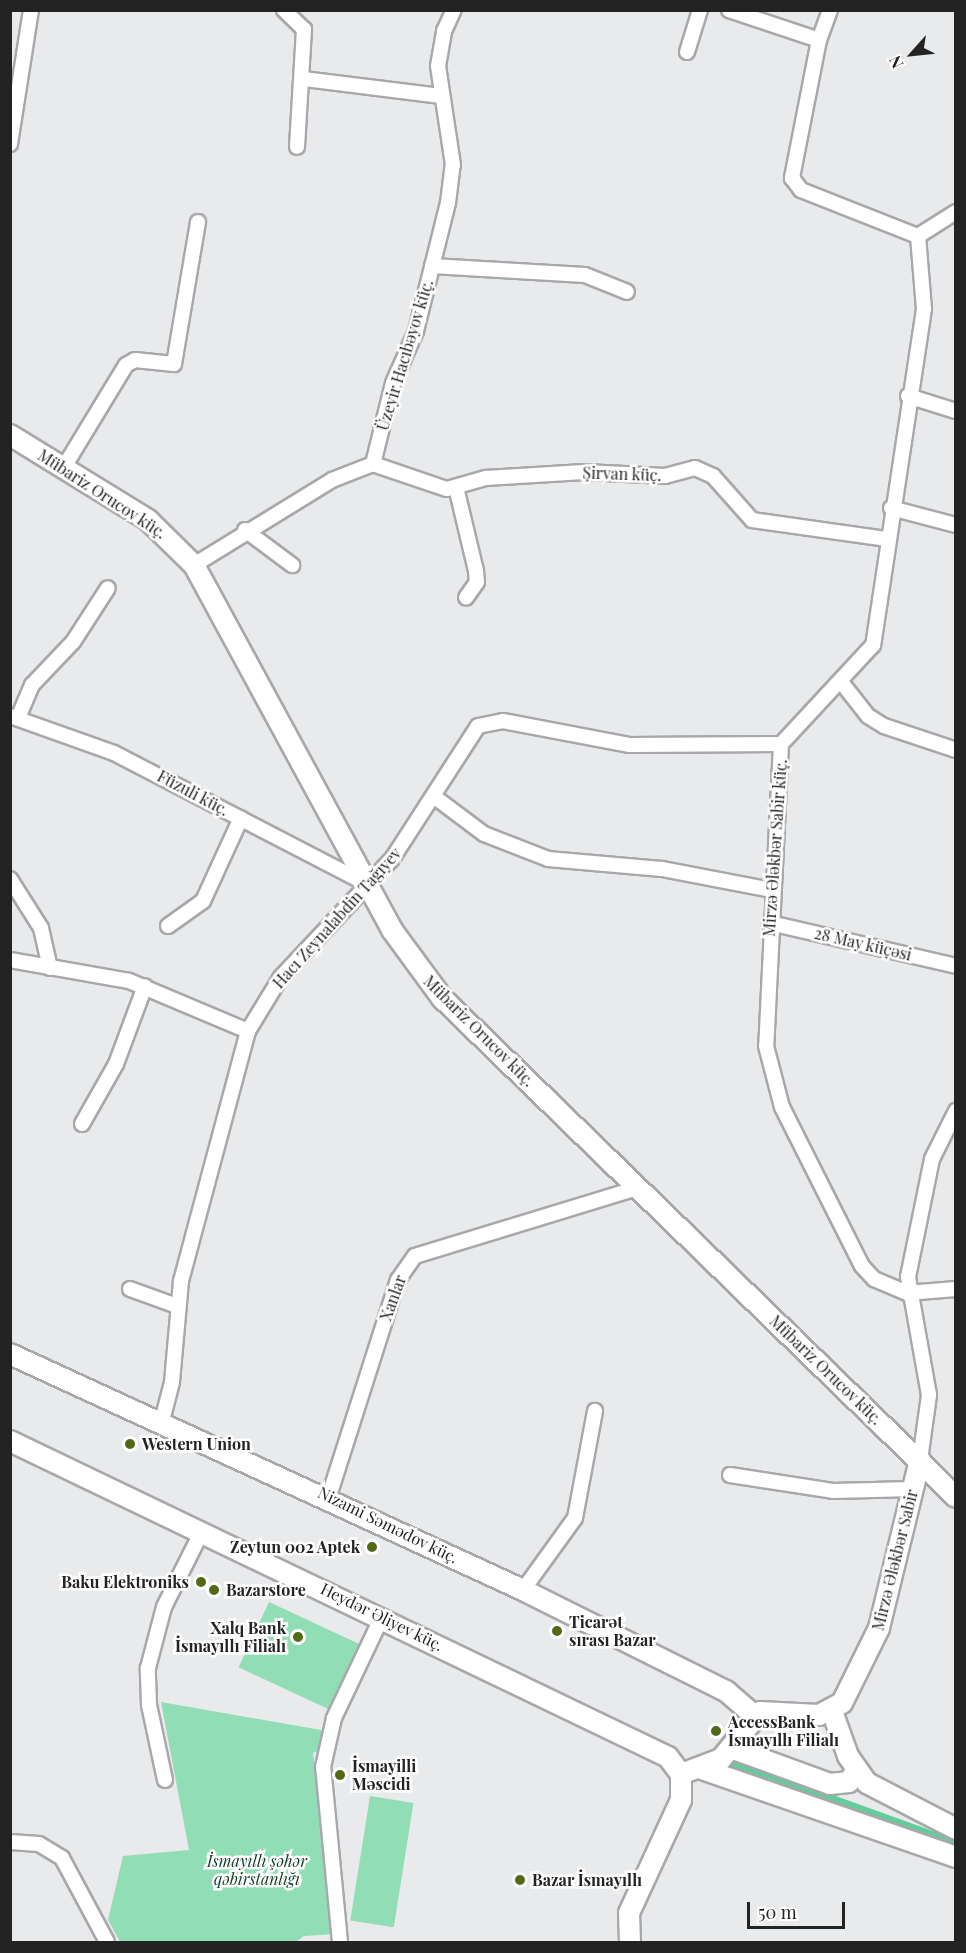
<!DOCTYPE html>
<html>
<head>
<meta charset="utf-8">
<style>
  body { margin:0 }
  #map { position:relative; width:966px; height:1953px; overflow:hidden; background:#e9eaec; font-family:"Playfair Display",serif }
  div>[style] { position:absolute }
  .green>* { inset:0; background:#90ddb6; transform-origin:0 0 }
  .forest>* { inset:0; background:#62cc9b }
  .roads { filter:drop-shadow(2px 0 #a8a8aa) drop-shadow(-2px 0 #a8a8aa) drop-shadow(0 2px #a8a8aa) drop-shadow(0 -2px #a8a8aa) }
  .street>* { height:14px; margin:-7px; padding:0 7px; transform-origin:7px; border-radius:7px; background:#fff }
  .secondary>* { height:20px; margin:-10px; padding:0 10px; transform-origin:10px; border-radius:10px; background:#fff }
  .dots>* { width:16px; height:16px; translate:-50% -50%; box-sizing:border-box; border:3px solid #fff; border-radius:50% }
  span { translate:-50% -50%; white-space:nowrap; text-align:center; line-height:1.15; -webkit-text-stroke:5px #fff; paint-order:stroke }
  .street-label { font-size:16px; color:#232324 }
  .poi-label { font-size:16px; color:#232324; font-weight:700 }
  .left { translate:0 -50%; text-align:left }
  .right { translate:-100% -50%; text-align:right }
  .park-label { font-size:16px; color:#0f3d29; font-style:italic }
  .frame { position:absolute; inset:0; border:12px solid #232324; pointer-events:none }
  .north { position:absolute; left:882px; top:24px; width:60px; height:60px; -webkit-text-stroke:4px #fff; paint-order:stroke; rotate:243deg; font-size:16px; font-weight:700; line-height:24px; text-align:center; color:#232324 }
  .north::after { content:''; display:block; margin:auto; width:21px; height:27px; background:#232324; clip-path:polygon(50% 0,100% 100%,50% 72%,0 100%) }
  .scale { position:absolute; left:747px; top:1902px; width:98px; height:27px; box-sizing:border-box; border:3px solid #232324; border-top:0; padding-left:8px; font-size:18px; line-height:21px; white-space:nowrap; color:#232324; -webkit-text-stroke:4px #fff; paint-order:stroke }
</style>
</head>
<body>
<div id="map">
  <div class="green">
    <i style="left:269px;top:1602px;width:99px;height:72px;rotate:25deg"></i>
    <i style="clip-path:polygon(161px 1702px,321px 1730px,323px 1749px,313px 1753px,336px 1934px,304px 1936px,296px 1942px,120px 1942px,108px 1920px,123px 1856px,189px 1850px)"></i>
    <i style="left:370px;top:1796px;width:44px;height:126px;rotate:9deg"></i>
  </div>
  <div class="forest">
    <i style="clip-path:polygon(733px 1759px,955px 1839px,955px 1851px,726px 1772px)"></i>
  </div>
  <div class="roads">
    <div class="street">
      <i style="left:284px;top:10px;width:28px;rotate:44deg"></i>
      <i style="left:304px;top:29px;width:118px;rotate:93.4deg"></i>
      <i style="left:729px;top:10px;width:95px;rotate:18.4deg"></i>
      <i style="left:830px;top:10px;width:32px;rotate:110deg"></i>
      <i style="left:819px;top:40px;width:141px;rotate:101.1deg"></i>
      <i style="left:792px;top:178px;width:15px;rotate:53deg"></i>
      <i style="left:801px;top:190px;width:126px;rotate:21.5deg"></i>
      <i style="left:918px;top:236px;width:73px;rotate:85.3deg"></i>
      <i style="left:924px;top:309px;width:340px;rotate:98.6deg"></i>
      <i style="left:873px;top:645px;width:135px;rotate:132.9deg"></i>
      <i style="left:781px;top:744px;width:302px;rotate:92.8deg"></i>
      <i style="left:766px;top:1046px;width:63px;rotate:75.3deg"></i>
      <i style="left:782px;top:1107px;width:178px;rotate:63.3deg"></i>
      <i style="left:862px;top:1266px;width:18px;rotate:47deg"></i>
      <i style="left:874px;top:1279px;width:36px;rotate:23deg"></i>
      <i style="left:907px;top:1293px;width:49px;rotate:-4.7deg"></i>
      <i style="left:687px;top:52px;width:44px;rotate:-72.8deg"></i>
      <i style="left:304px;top:79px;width:137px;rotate:7.1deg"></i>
      <i style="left:10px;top:144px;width:136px;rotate:-81.1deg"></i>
      <i style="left:918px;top:236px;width:45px;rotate:-32.3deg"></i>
      <i style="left:432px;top:266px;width:153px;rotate:3.4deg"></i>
      <i style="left:585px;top:275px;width:45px;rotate:22deg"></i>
      <i style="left:908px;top:396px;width:50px;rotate:17.4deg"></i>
      <i style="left:373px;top:464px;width:78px;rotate:18.7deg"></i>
      <i style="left:447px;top:489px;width:41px;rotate:-15.8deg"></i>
      <i style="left:486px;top:478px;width:98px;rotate:-3.5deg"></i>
      <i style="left:584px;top:472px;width:81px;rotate:2.8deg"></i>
      <i style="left:665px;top:476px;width:31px;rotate:-15deg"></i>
      <i style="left:695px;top:468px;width:20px;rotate:24deg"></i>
      <i style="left:713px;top:476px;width:59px;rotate:48.4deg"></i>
      <i style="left:752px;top:520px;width:137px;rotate:8deg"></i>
      <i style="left:64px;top:467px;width:119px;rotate:-58.7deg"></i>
      <i style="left:126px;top:365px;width:10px;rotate:-29deg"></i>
      <i style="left:135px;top:360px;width:39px;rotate:6deg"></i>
      <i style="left:174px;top:364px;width:144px;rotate:-80.4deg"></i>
      <i style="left:456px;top:487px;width:86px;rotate:76.6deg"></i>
      <i style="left:476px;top:571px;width:11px;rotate:85deg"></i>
      <i style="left:477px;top:582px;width:19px;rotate:125deg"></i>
      <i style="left:891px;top:508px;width:67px;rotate:14.7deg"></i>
      <i style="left:245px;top:530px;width:59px;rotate:36.7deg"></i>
      <i style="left:194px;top:565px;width:162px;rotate:-31.6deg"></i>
      <i style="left:332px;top:480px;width:44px;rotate:-21.3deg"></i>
      <i style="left:373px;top:464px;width:83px;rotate:-76.1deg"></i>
      <i style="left:393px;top:383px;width:57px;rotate:-66.1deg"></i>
      <i style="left:416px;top:331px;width:132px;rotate:-76deg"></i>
      <i style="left:448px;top:203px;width:38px;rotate:-83deg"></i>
      <i style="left:453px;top:165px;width:100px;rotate:-98.6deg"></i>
      <i style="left:438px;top:66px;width:36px;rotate:-80deg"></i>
      <i style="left:444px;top:31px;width:23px;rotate:-65deg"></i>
      <i style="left:842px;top:683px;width:42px;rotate:51.8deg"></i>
      <i style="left:868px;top:716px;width:19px;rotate:32deg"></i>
      <i style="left:884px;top:726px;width:76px;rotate:18.4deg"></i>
      <i style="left:10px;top:716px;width:110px;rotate:19.6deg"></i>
      <i style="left:114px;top:753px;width:285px;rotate:27.4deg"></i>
      <i style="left:18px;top:718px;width:36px;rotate:-67deg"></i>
      <i style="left:32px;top:685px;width:59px;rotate:-46.4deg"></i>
      <i style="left:73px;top:642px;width:64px;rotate:-57.1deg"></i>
      <i style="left:436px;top:798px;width:60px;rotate:36.9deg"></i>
      <i style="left:484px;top:834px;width:69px;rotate:21.3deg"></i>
      <i style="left:548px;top:859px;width:114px;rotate:5deg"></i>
      <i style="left:662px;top:869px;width:112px;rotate:10.8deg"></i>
      <i style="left:10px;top:879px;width:58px;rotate:57.7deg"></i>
      <i style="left:41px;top:928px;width:41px;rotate:77.3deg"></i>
      <i style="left:770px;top:923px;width:191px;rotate:13deg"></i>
      <i style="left:168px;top:926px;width:43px;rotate:-35.5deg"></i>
      <i style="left:203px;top:901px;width:91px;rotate:-65.4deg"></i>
      <i style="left:10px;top:960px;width:121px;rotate:10deg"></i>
      <i style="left:129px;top:981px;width:129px;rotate:22.8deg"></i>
      <i style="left:82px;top:1124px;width:69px;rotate:-60.5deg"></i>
      <i style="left:116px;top:1064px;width:83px;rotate:-69.6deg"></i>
      <i style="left:130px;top:1289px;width:50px;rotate:19.9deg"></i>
      <i style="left:162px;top:1421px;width:40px;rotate:-75.6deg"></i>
      <i style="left:172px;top:1382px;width:101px;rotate:-84.9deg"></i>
      <i style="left:181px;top:1281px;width:259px;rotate:-75deg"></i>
      <i style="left:248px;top:1031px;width:63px;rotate:-58.6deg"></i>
      <i style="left:281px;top:977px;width:162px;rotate:-46.8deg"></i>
      <i style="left:392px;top:859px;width:158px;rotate:-57.1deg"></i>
      <i style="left:478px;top:726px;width:25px;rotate:-11deg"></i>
      <i style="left:503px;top:721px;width:128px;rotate:10.8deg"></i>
      <i style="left:629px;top:745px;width:152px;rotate:-0.4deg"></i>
      <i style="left:920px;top:1460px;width:66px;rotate:-82.1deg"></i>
      <i style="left:929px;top:1395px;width:120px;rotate:-100.1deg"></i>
      <i style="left:908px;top:1277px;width:120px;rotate:-78.5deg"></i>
      <i style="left:932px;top:1159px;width:54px;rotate:-63.4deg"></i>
      <i style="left:730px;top:1475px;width:104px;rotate:8.8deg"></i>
      <i style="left:833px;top:1491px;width:80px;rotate:-1.4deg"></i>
      <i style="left:329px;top:1496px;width:227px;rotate:-72.3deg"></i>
      <i style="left:398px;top:1280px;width:29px;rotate:-55deg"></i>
      <i style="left:415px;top:1256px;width:233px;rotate:-17deg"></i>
      <i style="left:523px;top:1590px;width:89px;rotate:-54.2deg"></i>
      <i style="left:575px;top:1518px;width:109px;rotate:-79.4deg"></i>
      <i style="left:165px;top:1780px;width:77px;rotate:-102deg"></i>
      <i style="left:149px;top:1705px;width:37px;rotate:-92deg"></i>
      <i style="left:148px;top:1668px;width:63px;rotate:-75.3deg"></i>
      <i style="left:164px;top:1607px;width:85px;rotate:-63.4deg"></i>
      <i style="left:10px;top:1842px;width:29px;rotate:4deg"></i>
      <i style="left:39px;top:1844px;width:27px;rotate:31deg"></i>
      <i style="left:62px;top:1858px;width:95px;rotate:61.8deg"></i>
      <i style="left:340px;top:1942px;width:176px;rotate:-95.5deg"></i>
      <i style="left:323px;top:1767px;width:50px;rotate:-77.3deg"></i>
      <i style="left:334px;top:1718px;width:112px;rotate:-64.6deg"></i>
    </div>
    <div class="secondary">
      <i style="left:10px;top:435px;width:162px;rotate:31.6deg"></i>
      <i style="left:148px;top:520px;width:64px;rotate:44.4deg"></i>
      <i style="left:194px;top:565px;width:415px;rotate:61.5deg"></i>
      <i style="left:392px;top:930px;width:84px;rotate:53.7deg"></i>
      <i style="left:442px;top:998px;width:716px;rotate:44.15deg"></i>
      <i style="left:10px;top:1354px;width:565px;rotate:24.7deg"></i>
      <i style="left:523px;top:1590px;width:227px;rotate:26.5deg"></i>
      <i style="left:726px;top:1691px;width:37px;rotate:41deg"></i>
      <i style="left:10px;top:1441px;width:730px;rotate:25.65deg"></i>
      <i style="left:668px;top:1757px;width:21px;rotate:53deg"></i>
      <i style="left:681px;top:1774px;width:26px;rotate:90deg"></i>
      <i style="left:681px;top:1800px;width:124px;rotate:114.7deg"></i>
      <i style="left:629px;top:1913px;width:29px;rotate:88deg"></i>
      <i style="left:832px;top:1711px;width:48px;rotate:70.4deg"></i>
      <i style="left:848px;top:1756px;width:33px;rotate:55deg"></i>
      <i style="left:867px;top:1783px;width:100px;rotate:27.3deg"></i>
      <i style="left:731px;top:1748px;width:105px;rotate:20deg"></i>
      <i style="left:830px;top:1784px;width:19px;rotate:-6deg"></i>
      <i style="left:849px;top:1782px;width:13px;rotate:-58deg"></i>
      <i style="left:702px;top:1769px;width:269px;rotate:19.1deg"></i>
      <i style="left:681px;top:1774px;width:43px;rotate:-20.6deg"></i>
      <i style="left:721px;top:1759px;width:61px;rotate:-50.3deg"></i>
      <i style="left:760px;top:1712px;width:59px;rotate:2.9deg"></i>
      <i style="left:819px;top:1715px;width:26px;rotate:-28deg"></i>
      <i style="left:842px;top:1703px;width:84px;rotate:-63.7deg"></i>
      <i style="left:879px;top:1628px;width:173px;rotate:-76.3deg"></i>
    </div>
  </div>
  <div class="dots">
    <i style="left:130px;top:1444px;background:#536917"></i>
    <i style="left:372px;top:1547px;background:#536917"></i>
    <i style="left:201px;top:1582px;background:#536917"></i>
    <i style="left:214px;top:1590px;background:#536917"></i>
    <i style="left:557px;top:1631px;background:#536917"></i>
    <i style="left:298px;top:1637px;background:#536917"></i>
    <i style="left:716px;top:1731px;background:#536917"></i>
    <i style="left:340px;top:1775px;background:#536917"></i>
    <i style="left:520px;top:1880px;background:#536917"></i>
  </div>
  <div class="street-label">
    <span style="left:405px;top:355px;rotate:-73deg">Üzeyir Hacıbəyov küç.</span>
    <span style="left:622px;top:474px;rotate:2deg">Şirvan küç.</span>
    <span style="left:102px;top:494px;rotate:33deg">Mübariz Orucov küç.</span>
    <span style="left:193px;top:793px;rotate:28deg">Füzuli küç.</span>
    <span style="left:775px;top:848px;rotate:-86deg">Mirzə Ələkbər Sabir küç.</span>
    <span style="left:337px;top:918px;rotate:-48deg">Hacı Zeynalabdin Tağıyev</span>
    <span style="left:863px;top:944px;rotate:13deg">28 May küçəsi</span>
    <span style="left:479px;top:1031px;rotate:45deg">Mübariz Orucov küç.</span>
    <span style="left:393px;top:1298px;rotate:-70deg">Xanlar</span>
    <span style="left:826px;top:1370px;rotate:44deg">Mübariz Orucov küç.</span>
    <span style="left:388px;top:1525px;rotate:26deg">Nizami Səmədov küç.</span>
    <span style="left:895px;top:1560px;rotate:-76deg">Mirzə Ələkbər Sabir</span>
    <span style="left:382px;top:1617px;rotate:26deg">Heydər Əliyev küç.</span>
  </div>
  <div class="poi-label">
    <span class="left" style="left:142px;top:1444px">Western Union</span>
    <span class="right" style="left:360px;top:1547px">Zeytun 002 Aptek</span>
    <span class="right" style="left:189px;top:1582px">Baku Elektroniks</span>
    <span class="left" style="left:226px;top:1590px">Bazarstore</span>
    <span class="left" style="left:569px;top:1631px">Ticarət<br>sırası Bazar</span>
    <span class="right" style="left:286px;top:1637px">Xalq Bank<br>İsmayıllı Filialı</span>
    <span class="left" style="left:728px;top:1731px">AccessBank<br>İsmayıllı Filialı</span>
    <span class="left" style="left:352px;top:1775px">İsmayilli<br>Məscidi</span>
    <span class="left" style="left:532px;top:1880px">Bazar İsmayıllı</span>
  </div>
  <div class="park-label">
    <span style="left:257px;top:1870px">İsmayıllı şəhər<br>qəbirstanlığı</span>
  </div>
  <div class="frame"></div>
  <div class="north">N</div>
  <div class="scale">50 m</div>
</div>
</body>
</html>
